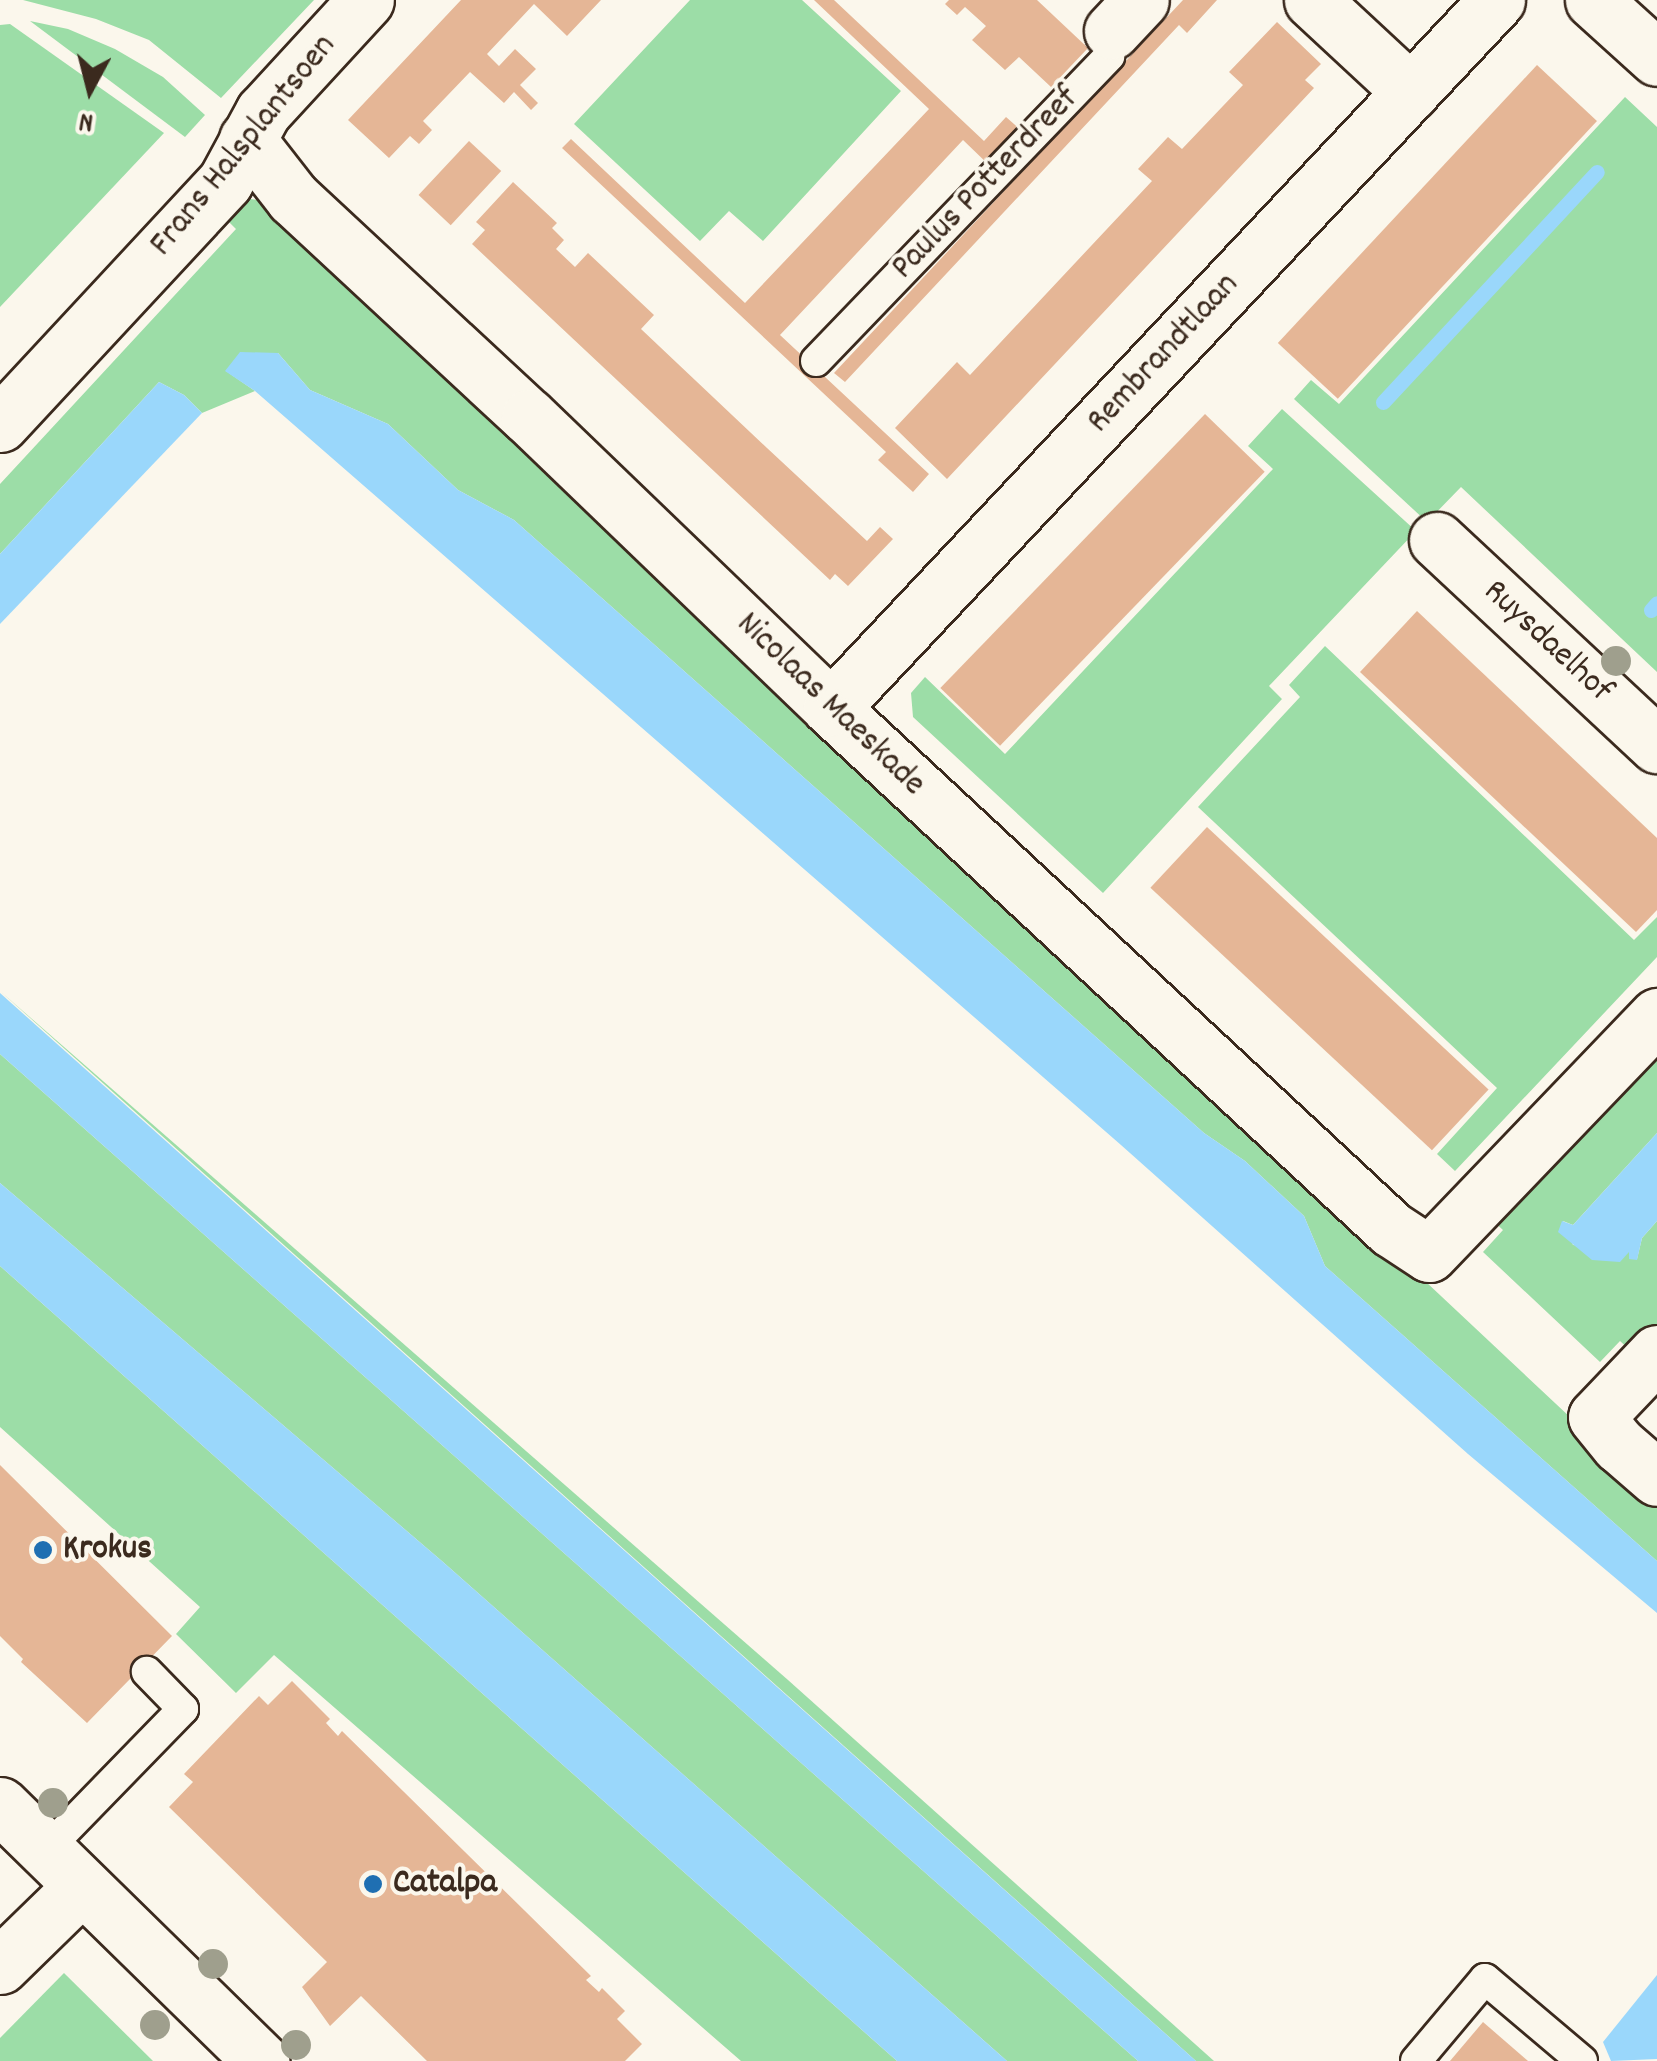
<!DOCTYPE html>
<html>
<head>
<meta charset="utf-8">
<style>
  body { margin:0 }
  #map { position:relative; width:1657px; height:2061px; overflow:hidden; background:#fbf7ec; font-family:Dekko,sans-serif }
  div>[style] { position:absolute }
  .green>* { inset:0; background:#9cdda7 }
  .water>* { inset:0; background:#9ad7fb }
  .stream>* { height:15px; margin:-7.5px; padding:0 7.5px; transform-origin:7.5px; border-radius:7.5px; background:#9ad7fb }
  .building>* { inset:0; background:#e5b696; transform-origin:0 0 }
  .roads { filter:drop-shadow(2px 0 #3b2a1e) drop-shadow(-2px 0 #3b2a1e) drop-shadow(0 2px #3b2a1e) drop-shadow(0 -2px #3b2a1e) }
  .service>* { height:30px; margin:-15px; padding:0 15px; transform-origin:15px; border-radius:15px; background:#fbf7ec }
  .minor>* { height:55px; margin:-27.5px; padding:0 27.5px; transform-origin:27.5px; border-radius:27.5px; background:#fbf7ec }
  .trees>* { width:30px; height:30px; margin:-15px; border-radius:50%; background:#9f9f8d }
  .dots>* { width:28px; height:28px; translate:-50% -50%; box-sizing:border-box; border:5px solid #fbf7ec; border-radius:50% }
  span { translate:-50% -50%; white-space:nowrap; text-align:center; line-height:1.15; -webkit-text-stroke:8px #fbf7ec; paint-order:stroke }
  .street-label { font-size:35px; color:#3b2a1e }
  .poi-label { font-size:35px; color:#3b2a1e; font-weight:700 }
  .left { translate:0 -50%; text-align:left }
  .north { position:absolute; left:40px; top:40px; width:100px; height:100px; -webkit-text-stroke:8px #fbf7ec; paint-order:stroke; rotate:187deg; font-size:28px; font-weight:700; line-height:40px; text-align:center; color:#3b2a1e }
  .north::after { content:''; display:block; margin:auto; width:35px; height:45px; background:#3b2a1e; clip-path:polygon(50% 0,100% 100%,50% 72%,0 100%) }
</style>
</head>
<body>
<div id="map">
  <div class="green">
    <i style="clip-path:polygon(23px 0,314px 0,221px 98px,149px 40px,96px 19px)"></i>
    <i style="clip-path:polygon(690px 0,802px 0,901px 91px,763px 241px,729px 211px,700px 241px,574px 124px)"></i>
    <i style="clip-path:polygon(30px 21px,68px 29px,115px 49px,163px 77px,205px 115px,185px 137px)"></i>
    <i style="clip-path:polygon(10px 24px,164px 133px,0 307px,0 25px)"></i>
    <i style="clip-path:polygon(1625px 97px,1657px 127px,1657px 672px,1461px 487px,1427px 522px,1294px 399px,1311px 380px,1339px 404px)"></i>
    <i style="clip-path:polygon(250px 199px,275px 202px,1571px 1418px,1657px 1505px,1657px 1561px,1325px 1266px,1304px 1216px,1245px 1161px,1204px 1133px,514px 520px,458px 490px,388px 424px,310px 390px,278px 353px,226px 371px,255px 391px,202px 413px,184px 395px,159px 382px,0 554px,0 484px,236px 229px,224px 217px)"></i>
    <i style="clip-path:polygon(1282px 409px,1416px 531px,1269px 686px,1282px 699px,1103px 893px,913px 717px,911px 693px,925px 677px,1005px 754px,1273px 469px,1248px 446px)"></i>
    <i style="clip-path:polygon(1325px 646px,1634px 940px,1657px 917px,1657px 957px,1455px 1171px,1437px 1154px,1497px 1088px,1198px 807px,1300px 697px,1289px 685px)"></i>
    <i style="clip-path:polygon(0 991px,788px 1680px,1214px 2061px,1196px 2061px)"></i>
    <i style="clip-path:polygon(1657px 1043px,1657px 1133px,1573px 1225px,1563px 1221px,1573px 1245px,1630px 1250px,1637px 1259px,1642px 1238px,1657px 1221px,1657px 1327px,1633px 1353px,1620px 1341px,1600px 1362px,1483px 1252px,1503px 1230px,1491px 1219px)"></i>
    <i style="clip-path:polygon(0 1054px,1138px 2061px,1007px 2061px,443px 1562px,0 1183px)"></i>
    <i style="clip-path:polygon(0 1266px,897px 2061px,741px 2061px,274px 1655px,236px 1693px,176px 1634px,200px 1607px,0 1427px)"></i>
    <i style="clip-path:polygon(64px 1973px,153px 2061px,0 2061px,0 2038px)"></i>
  </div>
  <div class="water">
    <i style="clip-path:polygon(240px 352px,278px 353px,310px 390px,388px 424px,458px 490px,514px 520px,1204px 1133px,1245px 1161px,1304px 1216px,1325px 1266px,1657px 1561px,1657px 1613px,1468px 1454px,1121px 1145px,255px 391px,225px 371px)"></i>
    <i style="clip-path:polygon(159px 382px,184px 395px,202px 413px,0 624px,0 554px)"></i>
    <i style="clip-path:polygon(0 993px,1196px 2061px,1138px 2061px,0 1054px)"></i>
    <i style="clip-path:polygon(1657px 1133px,1657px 1221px,1642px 1238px,1637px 1260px,1629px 1259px,1629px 1252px,1620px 1262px,1592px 1260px,1558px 1232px,1562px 1221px,1573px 1225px)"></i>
    <i style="clip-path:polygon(0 1183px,443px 1562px,1007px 2061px,897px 2061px,0 1266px)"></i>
    <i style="clip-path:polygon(1657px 1975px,1657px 2059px,1611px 2061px,1603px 2042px)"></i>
  </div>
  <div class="stream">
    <i style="left:1383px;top:402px;width:314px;rotate:-47.1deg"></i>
    <i style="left:1651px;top:610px;width:9px;rotate:-49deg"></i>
  </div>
  <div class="building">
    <i style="clip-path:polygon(461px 0,601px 0,567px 36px,534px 4px,487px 54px,499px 66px,515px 49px,536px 69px,520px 85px,538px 103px,531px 110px,514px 92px,504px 103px,470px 72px,423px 121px,432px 130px,419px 144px,410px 136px,389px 158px,348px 120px)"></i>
    <i style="clip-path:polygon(814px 0,834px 0,984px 141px,1006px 117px,1023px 132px,991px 167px,963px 140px,780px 335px,929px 474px,913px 492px,878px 460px,886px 452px,562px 148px,571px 139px,745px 303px,929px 109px)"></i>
    <i style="clip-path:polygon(949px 0,1037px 0,1088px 48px,1051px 87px,1019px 57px,1005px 70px,972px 40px,986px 26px,965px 7px,957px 15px,945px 4px)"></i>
    <i style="clip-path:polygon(1183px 0,1217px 0,1187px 33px,1179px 25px,845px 382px,834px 373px)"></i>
    <i style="clip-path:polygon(1277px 22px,1321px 64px,1305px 80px,1314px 88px,947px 479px,895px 428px,957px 362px,970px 375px,1152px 181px,1138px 169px,1168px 137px,1182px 149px,1243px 85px,1229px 72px)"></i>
    <i style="left:1537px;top:65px;width:82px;height:380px;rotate:43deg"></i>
    <i style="left:469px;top:141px;width:44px;height:74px;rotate:43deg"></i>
    <i style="clip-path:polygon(513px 182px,557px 223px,552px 228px,564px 240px,556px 249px,575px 267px,588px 253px,654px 315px,641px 329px,767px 448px,867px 541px,880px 527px,893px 539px,848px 586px,835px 574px,830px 580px,472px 244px,485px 230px,476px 222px)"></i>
    <i style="left:1205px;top:414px;width:83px;height:381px;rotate:44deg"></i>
    <i style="clip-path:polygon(1417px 611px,1657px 838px,1657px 910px,1636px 932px,1360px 672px)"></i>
    <i style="left:1207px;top:827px;width:385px;height:83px;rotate:43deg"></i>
    <i style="clip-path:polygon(0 1465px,172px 1636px,87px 1723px,21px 1662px,23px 1659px,0 1636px)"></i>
    <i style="clip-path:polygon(292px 1681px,330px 1719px,326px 1723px,338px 1736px,342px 1731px,591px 1976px,586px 1980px,599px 1992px,602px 1988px,625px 2011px,617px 2019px,642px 2044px,625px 2061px,427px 2061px,361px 1996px,330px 2026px,302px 1987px,327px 1962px,169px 1807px,193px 1782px,184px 1774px,259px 1696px,268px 1705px)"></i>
    <i style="clip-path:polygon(1483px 2022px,1528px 2061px,1450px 2061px)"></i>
  </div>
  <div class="roads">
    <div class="service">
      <i style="left:816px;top:361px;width:423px;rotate:-46.1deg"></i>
      <i style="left:1109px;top:56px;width:25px;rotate:-83deg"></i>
      <i style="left:45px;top:1851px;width:198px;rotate:-45.8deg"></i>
      <i style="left:183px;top:1709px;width:52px;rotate:-134.2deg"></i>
      <i style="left:1416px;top:2061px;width:107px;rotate:-49.9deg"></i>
      <i style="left:1485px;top:1979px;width:127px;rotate:40.2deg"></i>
    </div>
    <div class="minor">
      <i style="left:1312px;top:0;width:135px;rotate:42.9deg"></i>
      <i style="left:1593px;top:0;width:86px;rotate:42.2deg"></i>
      <i style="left:1112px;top:31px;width:42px;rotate:-46.9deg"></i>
      <i style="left:247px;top:139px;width:75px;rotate:52.1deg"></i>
      <i style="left:293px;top:198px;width:322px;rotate:42.9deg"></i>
      <i style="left:529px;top:417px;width:419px;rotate:43.9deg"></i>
      <i style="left:831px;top:708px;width:765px;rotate:42.93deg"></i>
      <i style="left:1391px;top:1229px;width:45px;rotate:33.3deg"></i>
      <i style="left:1429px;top:1254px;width:330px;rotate:-46.2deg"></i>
      <i style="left:0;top:424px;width:330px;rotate:-47.1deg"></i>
      <i style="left:225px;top:182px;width:80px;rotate:-61.5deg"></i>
      <i style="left:263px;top:112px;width:152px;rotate:-47.4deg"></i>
      <i style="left:1437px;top:540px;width:301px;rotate:43deg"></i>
      <i style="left:831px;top:708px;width:972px;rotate:-46.75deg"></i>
      <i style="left:1657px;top:1353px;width:88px;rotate:133.6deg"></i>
      <i style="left:1596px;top:1417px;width:36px;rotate:51deg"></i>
      <i style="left:1619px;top:1445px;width:50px;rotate:41deg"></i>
      <i style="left:0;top:1805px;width:366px;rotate:44.4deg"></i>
      <i style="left:0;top:1966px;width:113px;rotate:-44.3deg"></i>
    </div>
  </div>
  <div class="trees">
    <i style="left:1616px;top:661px"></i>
    <i style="left:53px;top:1803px"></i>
    <i style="left:213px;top:1964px"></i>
    <i style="left:155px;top:2025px"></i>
    <i style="left:296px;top:2045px"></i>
  </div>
  <div class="dots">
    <i style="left:43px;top:1550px;background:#1f6fb2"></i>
    <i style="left:373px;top:1884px;background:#1f6fb2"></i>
  </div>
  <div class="street-label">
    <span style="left:244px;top:146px;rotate:-51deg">Frans Halsplantsoen</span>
    <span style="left:986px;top:184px;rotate:-46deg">Paulus Potterdreef</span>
    <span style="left:1164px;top:354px;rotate:-47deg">Rembrandtlaan</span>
    <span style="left:1547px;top:642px;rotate:43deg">Ruysdaelhof</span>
    <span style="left:830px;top:705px;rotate:44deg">Nicolaas Maeskade</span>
  </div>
  <div class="poi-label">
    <span class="left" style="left:63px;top:1550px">Krokus</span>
    <span class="left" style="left:393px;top:1884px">Catalpa</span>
  </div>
  <div class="north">N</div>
</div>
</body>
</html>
